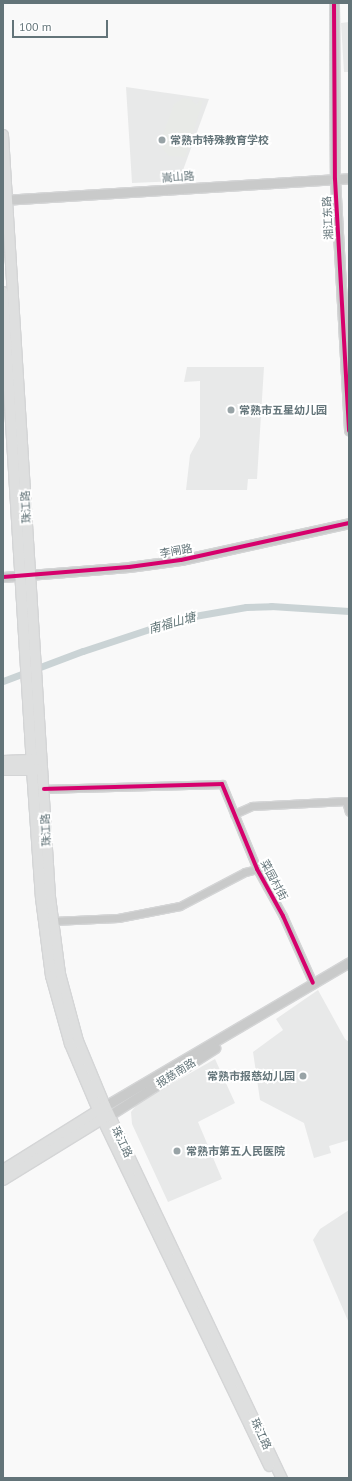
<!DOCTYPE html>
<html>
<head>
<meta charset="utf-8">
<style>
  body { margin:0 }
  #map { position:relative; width:352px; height:1481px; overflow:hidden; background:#f9f9f9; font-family:"PT Sans","Noto Sans SC",sans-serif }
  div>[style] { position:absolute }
  .built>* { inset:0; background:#e8e9e9 }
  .green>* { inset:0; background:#e8eae7 }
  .canal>* { height:7px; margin:-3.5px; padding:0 3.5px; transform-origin:3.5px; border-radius:3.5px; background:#cad3d5 }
  .roads { filter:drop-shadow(1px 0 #d4d5d6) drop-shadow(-1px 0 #d4d5d6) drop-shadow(0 1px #d4d5d6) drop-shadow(0 -1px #d4d5d6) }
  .minor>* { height:7px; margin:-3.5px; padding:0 3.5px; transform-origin:3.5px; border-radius:3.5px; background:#c9caca }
  .tertiary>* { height:9px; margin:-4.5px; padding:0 4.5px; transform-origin:4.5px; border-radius:4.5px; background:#c9caca }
  .secondary>* { height:10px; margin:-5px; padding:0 5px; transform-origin:5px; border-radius:5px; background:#dedfdf }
  .cycleway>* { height:4px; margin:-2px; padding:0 2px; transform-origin:2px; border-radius:2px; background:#d6006c }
  .dots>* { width:11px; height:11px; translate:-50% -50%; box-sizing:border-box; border:2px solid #fff; border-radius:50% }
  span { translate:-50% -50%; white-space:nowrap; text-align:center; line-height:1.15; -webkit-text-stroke:4px #fff; paint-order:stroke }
  .poi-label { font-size:11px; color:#637479; font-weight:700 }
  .left { translate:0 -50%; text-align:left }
  .right { translate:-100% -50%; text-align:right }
  .street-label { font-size:11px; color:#637479 }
  .water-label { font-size:12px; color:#637779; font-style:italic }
  .frame { position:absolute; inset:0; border:4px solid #637479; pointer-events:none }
  .scale { position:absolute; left:12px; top:20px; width:96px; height:18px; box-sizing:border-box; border:2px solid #637479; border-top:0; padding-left:5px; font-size:12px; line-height:14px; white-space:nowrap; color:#637479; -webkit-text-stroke:3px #fff; paint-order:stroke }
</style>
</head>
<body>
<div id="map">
  <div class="built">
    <i style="clip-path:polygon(349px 22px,349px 72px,344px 72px,341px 23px)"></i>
    <i style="clip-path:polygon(126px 87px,209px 99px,179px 181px,132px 183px)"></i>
    <i style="clip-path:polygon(187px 367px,264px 367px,257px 479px,248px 479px,247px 490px,186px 490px,190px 455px,200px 437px,200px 381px,184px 382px)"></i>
    <i style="clip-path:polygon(318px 990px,345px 1039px,349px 1042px,349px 1140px,329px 1146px,331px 1153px,314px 1158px,304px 1123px,260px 1100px,253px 1052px,283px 1030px,276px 1019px)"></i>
    <i style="clip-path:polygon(215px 1059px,235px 1103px,198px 1122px,222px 1179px,168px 1202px,132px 1124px,131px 1112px,138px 1103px)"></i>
    <i style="clip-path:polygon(349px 1210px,349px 1323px,313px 1240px,320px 1229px)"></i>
  </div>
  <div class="green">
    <i style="clip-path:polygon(184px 98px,190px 99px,197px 105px,199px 100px,203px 101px,185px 157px,169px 156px,162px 148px,161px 140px,174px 104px)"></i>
  </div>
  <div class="canal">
    <i style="left:3px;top:681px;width:85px;rotate:-20.6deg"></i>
    <i style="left:83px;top:651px;width:105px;rotate:-18.3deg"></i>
    <i style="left:183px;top:618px;width:64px;rotate:-9.9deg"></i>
    <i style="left:246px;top:607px;width:25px;rotate:-2deg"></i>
    <i style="left:271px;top:606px;width:78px;rotate:3.7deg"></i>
  </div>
  <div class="roads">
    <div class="minor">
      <i style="left:44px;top:789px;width:178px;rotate:-1.6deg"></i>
      <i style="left:222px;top:784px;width:92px;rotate:67.6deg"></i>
      <i style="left:257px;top:869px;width:54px;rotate:61deg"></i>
      <i style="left:283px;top:916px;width:73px;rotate:65.9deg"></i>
      <i style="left:234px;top:814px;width:20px;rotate:-24deg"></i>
      <i style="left:252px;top:806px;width:94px;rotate:-3deg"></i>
      <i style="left:346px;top:801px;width:11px;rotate:75deg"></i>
      <i style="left:53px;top:921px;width:65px;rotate:-2.6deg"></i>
      <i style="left:118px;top:918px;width:63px;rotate:-11deg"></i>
      <i style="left:180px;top:906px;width:73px;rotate:-27.6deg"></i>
      <i style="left:245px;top:872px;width:12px;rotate:-14deg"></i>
    </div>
    <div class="tertiary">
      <i style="left:334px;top:3px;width:176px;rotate:89.7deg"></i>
      <i style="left:335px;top:179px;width:252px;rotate:86.8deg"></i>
      <i style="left:3px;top:200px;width:347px;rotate:-3.6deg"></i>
      <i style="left:3px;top:577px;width:126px;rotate:-4.5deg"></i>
      <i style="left:129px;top:567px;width:52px;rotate:-7.7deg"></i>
      <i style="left:181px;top:560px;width:172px;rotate:-12.4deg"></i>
      <i style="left:105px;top:1106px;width:283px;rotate:-30.5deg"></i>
      <i style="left:110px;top:1115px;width:125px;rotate:-32.5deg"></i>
    </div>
    <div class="secondary">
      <i style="left:3px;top:135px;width:763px;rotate:86.47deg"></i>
      <i style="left:50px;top:897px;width:78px;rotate:82.6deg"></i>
      <i style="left:60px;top:974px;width:69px;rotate:75deg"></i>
      <i style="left:78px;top:1041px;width:70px;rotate:67.4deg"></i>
      <i style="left:105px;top:1106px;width:412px;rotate:64.6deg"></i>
      <i style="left:3px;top:292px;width:479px;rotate:86.5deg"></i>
      <i style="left:32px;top:770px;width:128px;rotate:86deg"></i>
      <i style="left:41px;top:898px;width:79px;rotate:82.7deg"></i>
      <i style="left:51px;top:976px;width:71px;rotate:74.4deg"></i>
      <i style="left:70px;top:1044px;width:72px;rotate:67deg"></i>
      <i style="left:98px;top:1110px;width:395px;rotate:64.3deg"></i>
      <i style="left:3px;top:761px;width:34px;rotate:-2deg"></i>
      <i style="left:3px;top:770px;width:34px"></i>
      <i style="left:3px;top:1170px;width:119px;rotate:-32deg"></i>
      <i style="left:3px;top:1180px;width:122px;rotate:-31.6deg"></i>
    </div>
  </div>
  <div class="cycleway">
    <i style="left:334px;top:3px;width:176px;rotate:89.7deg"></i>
    <i style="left:335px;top:179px;width:252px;rotate:86.8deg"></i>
    <i style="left:3px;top:577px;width:126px;rotate:-4.5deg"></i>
    <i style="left:129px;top:567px;width:52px;rotate:-7.7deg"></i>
    <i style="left:181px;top:560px;width:172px;rotate:-12.4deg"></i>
    <i style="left:44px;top:789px;width:178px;rotate:-1.6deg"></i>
    <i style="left:222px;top:784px;width:92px;rotate:67.6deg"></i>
    <i style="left:257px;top:869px;width:54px;rotate:61deg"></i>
    <i style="left:283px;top:916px;width:73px;rotate:65.9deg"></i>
  </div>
  <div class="dots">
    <i style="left:162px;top:140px;background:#98a3a6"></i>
    <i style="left:231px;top:410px;background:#98a3a6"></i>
    <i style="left:303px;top:1076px;background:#98a3a6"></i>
    <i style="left:177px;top:1151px;background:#98a3a6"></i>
  </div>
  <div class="poi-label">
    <span class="left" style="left:170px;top:140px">常熟市特殊教育学校</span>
    <span class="left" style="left:239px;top:410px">常熟市五星幼儿园</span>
    <span class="right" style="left:295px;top:1076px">常熟市报慈幼儿园</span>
    <span class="left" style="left:186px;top:1151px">常熟市第五人民医院</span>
  </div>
  <div class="street-label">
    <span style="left:178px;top:177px;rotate:-4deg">嵩山路</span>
    <span style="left:328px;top:218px;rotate:-93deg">湘江东路</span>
    <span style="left:26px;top:507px;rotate:-93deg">珠江路</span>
    <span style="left:176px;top:551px;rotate:-10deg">李闸路</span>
    <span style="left:46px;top:830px;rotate:-93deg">珠江路</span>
    <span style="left:274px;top:880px;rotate:62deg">菜园村街</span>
    <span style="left:176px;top:1073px;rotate:-32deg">报慈南路</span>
    <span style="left:122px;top:1142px;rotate:64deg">珠江路</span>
    <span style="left:261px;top:1434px;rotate:65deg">珠江路</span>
  </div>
  <div class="water-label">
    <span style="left:172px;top:623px;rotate:-16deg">南福山塘</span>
  </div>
  <div class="frame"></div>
  <div class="scale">100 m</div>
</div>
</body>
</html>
